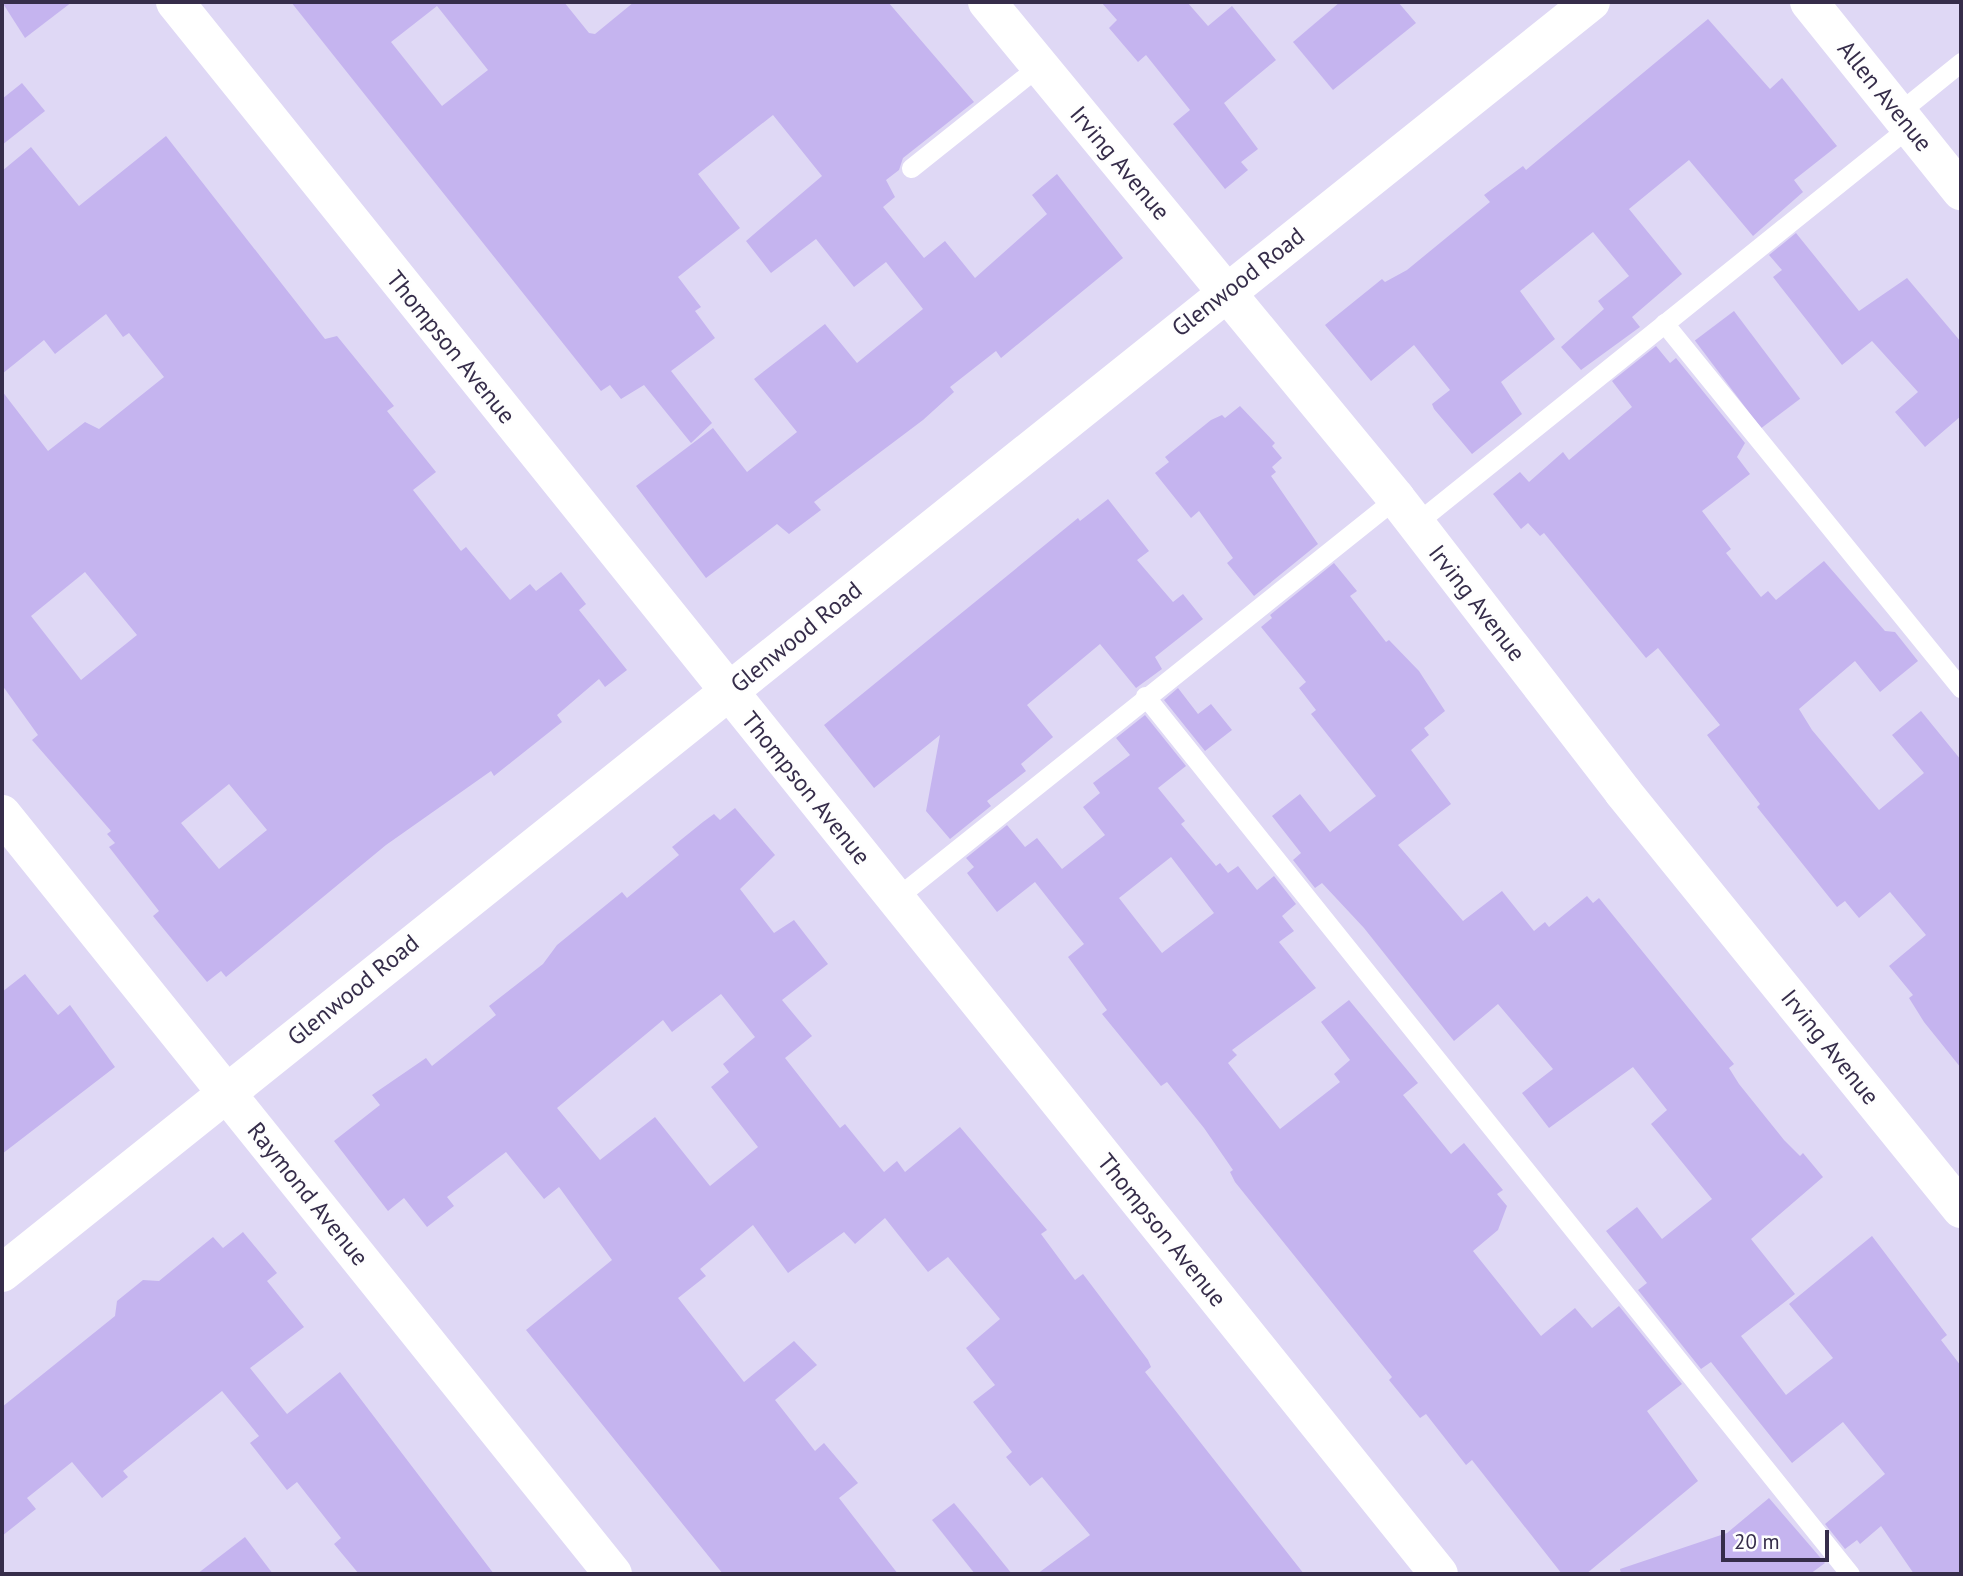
<!DOCTYPE html>
<html>
<head>
<meta charset="utf-8">
<style>
  body { margin:0 }
  #map { position:relative; width:1963px; height:1576px; overflow:hidden; background:#dfd8f5; font-family:"PT Sans",sans-serif }
  div>[style] { position:absolute }
  .building>* { inset:0; background:#c5b4ef; transform-origin:0 0 }
  .service>* { height:19px; margin:-9.5px; padding:0 9.5px; transform-origin:9.5px; border-radius:9.5px; background:#fff }
  .minor>* { height:38px; margin:-19px; padding:0 19px; transform-origin:19px; border-radius:19px; background:#fff }
  span { translate:-50% -50%; white-space:nowrap; text-align:center; line-height:1.15; -webkit-text-stroke:5px #fefefe; paint-order:stroke }
  .street-label { font-size:24px; color:#362d4a }
  .frame { position:absolute; inset:0; border:4px solid #362d4a; pointer-events:none }
  .scale { position:absolute; left:1721px; top:1530px; width:108px; height:32px; box-sizing:border-box; border:4px solid #362d4a; border-top:0; padding-left:9px; font-size:21px; line-height:24px; white-space:nowrap; color:#362d4a; -webkit-text-stroke:5px #fefefe; paint-order:stroke }
</style>
</head>
<body>
<div id="map">
  <div class="building">
    <i style="clip-path:polygon(2px 2px,72px 2px,25px 38px)"></i>
    <i style="clip-path:polygon(evenodd,291px 2px,564px 2px,589px 33px,595px 34px,634px 2px,888px 2px,974px 102px,903px 158px,899px 170px,886px 180px,895px 197px,883px 207px,924px 258px,945px 241px,975px 278px,1047px 214px,1032px 195px,1057px 174px,1123px 258px,1001px 358px,996px 351px,950px 387px,954px 392px,923px 420px,814px 502px,821px 510px,789px 534px,777px 524px,706px 578px,636px 486px,713px 428px,747px 472px,797px 432px,754px 379px,825px 324px,857px 363px,923px 309px,886px 262px,854px 287px,816px 239px,771px 273px,746px 241px,822px 176px,773px 115px,698px 174px,740px 228px,678px 277px,701px 307px,695px 311px,715px 338px,671px 371px,712px 423px,691px 443px,644px 385px,621px 399px,610px 385px,601px 391px,291px 2px,437px 6px,488px 70px,442px 106px,391px 42px,437px 6px)"></i>
    <i style="clip-path:polygon(1101px 2px,1187px 2px,1208px 26px,1232px 6px,1276px 60px,1224px 103px,1258px 149px,1241px 162px,1248px 170px,1225px 189px,1173px 124px,1190px 110px,1146px 55px,1138px 62px,1109px 28px,1117px 20px)"></i>
    <i style="clip-path:polygon(1340px 2px,1398px 2px,1416px 23px,1333px 90px,1293px 42px)"></i>
    <i style="clip-path:polygon(1708px 19px,1770px 89px,1782px 78px,1837px 146px,1794px 180px,1803px 192px,1753px 236px,1689px 160px,1629px 209px,1682px 274px,1632px 317px,1640px 327px,1581px 370px,1561px 347px,1604px 309px,1598px 301px,1629px 276px,1593px 232px,1520px 291px,1555px 339px,1501px 382px,1522px 414px,1472px 454px,1434px 409px,1432px 404px,1450px 390px,1414px 345px,1371px 381px,1325px 325px,1382px 279px,1385px 282px,1407px 270px,1490px 202px,1484px 195px,1523px 166px,1526px 170px)"></i>
    <i style="clip-path:polygon(22px 83px,45px 111px,2px 145px,2px 99px)"></i>
    <i style="clip-path:polygon(evenodd,166px 136px,325px 339px,337px 336px,394px 406px,387px 411px,436px 472px,413px 490px,461px 551px,466px 547px,510px 600px,530px 584px,536px 591px,561px 572px,586px 604px,579px 610px,627px 670px,605px 687px,599px 679px,557px 715px,562px 722px,494px 776px,491px 771px,386px 845px,226px 977px,221px 971px,207px 982px,153px 916px,159px 911px,109px 847px,115px 843px,107px 834px,111px 831px,32px 740px,38px 735px,2px 685px,2px 391px,48px 451px,85px 422px,99px 429px,164px 377px,129px 333px,123px 337px,106px 314px,55px 354px,44px 340px,2px 374px,2px 171px,31px 147px,79px 206px,166px 136px,85px 572px,137px 635px,81px 680px,31px 616px,85px 572px,166px 136px,229px 784px,267px 830px,219px 869px,181px 823px,229px 784px)"></i>
    <i style="clip-path:polygon(1796px 233px,1859px 311px,1907px 278px,1961px 342px,1961px 416px,1925px 447px,1895px 412px,1918px 392px,1872px 341px,1842px 365px,1773px 277px,1782px 270px,1769px 255px)"></i>
    <i style="left:1734px;top:311px;width:110px;height:49px;rotate:53deg"></i>
    <i style="clip-path:polygon(1656px 346px,1670px 363px,1676px 358px,1745px 443px,1737px 457px,1750px 474px,1702px 511px,1731px 549px,1726px 553px,1761px 597px,1768px 591px,1776px 600px,1824px 561px,1885px 631px,1895px 632px,1918px 661px,1880px 692px,1855px 661px,1799px 709px,1812px 730px,1879px 810px,1924px 773px,1892px 735px,1921px 711px,1961px 760px,1961px 1068px,1924px 1022px,1909px 998px,1913px 995px,1889px 966px,1926px 935px,1890px 892px,1859px 918px,1845px 901px,1837px 907px,1757px 807px,1760px 804px,1707px 735px,1720px 725px,1658px 648px,1646px 658px,1544px 533px,1540px 536px,1528px 523px,1521px 529px,1493px 494px,1520px 472px,1529px 482px,1563px 452px,1569px 460px,1632px 407px,1612px 381px)"></i>
    <i style="clip-path:polygon(1240px 406px,1275px 443px,1272px 446px,1282px 458px,1272px 467px,1276px 472px,1271px 476px,1318px 544px,1254px 596px,1227px 563px,1233px 558px,1199px 511px,1191px 518px,1155px 473px,1169px 462px,1165px 457px,1211px 420px,1222px 415px,1225px 418px)"></i>
    <i style="clip-path:polygon(1108px 499px,1149px 551px,1137px 560px,1173px 602px,1183px 594px,1203px 619px,1155px 657px,1162px 669px,1136px 688px,1100px 644px,1027px 705px,1053px 737px,1021px 764px,1026px 771px,987px 801px,991px 806px,950px 839px,926px 811px,940px 735px,874px 788px,824px 725px,1078px 518px,1080px 521px)"></i>
    <i style="clip-path:polygon(1334px 563px,1357px 591px,1350px 596px,1386px 642px,1389px 640px,1419px 671px,1445px 711px,1424px 728px,1429px 735px,1411px 750px,1451px 804px,1398px 845px,1463px 921px,1502px 891px,1534px 931px,1545px 922px,1549px 927px,1587px 896px,1593px 903px,1599px 898px,1734px 1064px,1729px 1068px,1739px 1084px,1784px 1140px,1800px 1156px,1803px 1153px,1823px 1177px,1751px 1239px,1795px 1294px,1741px 1336px,1786px 1395px,1833px 1358px,1789px 1304px,1872px 1236px,1947px 1335px,1941px 1340px,1961px 1366px,1961px 1574px,1914px 1574px,1881px 1526px,1860px 1544px,1857px 1540px,1845px 1549px,1825px 1524px,1885px 1474px,1843px 1422px,1792px 1463px,1711px 1362px,1701px 1369px,1638px 1290px,1647px 1283px,1606px 1231px,1637px 1207px,1662px 1239px,1712px 1199px,1651px 1124px,1667px 1110px,1633px 1067px,1549px 1128px,1522px 1093px,1553px 1069px,1498px 1004px,1454px 1041px,1364px 928px,1322px 883px,1315px 888px,1293px 860px,1301px 853px,1272px 816px,1300px 794px,1330px 832px,1376px 796px,1311px 714px,1316px 710px,1299px 688px,1306px 682px,1261px 627px,1272px 618px,1270px 615px)"></i>
    <i style="clip-path:polygon(1178px 688px,1198px 714px,1211px 704px,1232px 730px,1205px 751px,1164px 700px)"></i>
    <i style="clip-path:polygon(evenodd,1145px 715px,1186px 766px,1158px 788px,1185px 821px,1181px 824px,1216px 866px,1220px 863px,1228px 873px,1238px 866px,1257px 890px,1274px 876px,1296px 904px,1282px 916px,1294px 931px,1279px 942px,1316px 988px,1232px 1050px,1237px 1055px,1228px 1063px,1280px 1129px,1340px 1082px,1334px 1074px,1350px 1060px,1321px 1022px,1349px 1000px,1418px 1083px,1403px 1095px,1451px 1154px,1464px 1143px,1503px 1190px,1497px 1194px,1507px 1206px,1498px 1230px,1473px 1251px,1541px 1336px,1575px 1308px,1592px 1328px,1619px 1306px,1682px 1384px,1647px 1411px,1698px 1481px,1586px 1574px,1562px 1574px,1472px 1460px,1466px 1465px,1426px 1414px,1420px 1418px,1389px 1380px,1392px 1377px,1235px 1182px,1230px 1172px,1233px 1170px,1204px 1128px,1167px 1082px,1161px 1086px,1102px 1014px,1107px 1010px,1068px 957px,1084px 944px,1035px 882px,997px 912px,967px 873px,974px 867px,966px 858px,1007px 825px,1025px 847px,1037px 838px,1062px 869px,1105px 835px,1083px 807px,1100px 793px,1093px 783px,1130px 755px,1116px 738px,1145px 715px,1171px 857px,1214px 913px,1162px 953px,1119px 898px,1171px 857px)"></i>
    <i style="clip-path:polygon(evenodd,735px 808px,775px 855px,740px 889px,774px 933px,794px 920px,828px 964px,782px 1000px,812px 1036px,785px 1058px,840px 1128px,845px 1124px,884px 1172px,897px 1161px,905px 1172px,960px 1127px,1047px 1230px,1041px 1234px,1075px 1280px,1083px 1274px,1148px 1360px,1151px 1367px,1145px 1372px,1304px 1574px,1037px 1574px,1090px 1535px,1042px 1477px,1030px 1486px,1006px 1457px,1012px 1452px,973px 1402px,995px 1385px,966px 1348px,1000px 1319px,948px 1257px,928px 1272px,885px 1218px,855px 1244px,844px 1232px,788px 1273px,753px 1225px,700px 1269px,706px 1276px,678px 1298px,744px 1382px,794px 1341px,817px 1365px,775px 1400px,815px 1451px,824px 1443px,858px 1483px,839px 1498px,898px 1574px,723px 1574px,526px 1330px,612px 1260px,559px 1187px,544px 1199px,506px 1152px,447px 1197px,454px 1206px,427px 1227px,404px 1198px,388px 1211px,334px 1141px,380px 1105px,372px 1095px,426px 1058px,432px 1066px,496px 1015px,489px 1006px,543px 964px,557px 945px,622px 892px,627px 898px,679px 855px,672px 847px,703px 822px,714px 814px,720px 820px,735px 808px,721px 994px,755px 1037px,723px 1064px,729px 1072px,711px 1087px,758px 1147px,710px 1186px,655px 1117px,600px 1160px,557px 1108px,663px 1020px,672px 1032px,721px 994px)"></i>
    <i style="clip-path:polygon(25px 974px,58px 1015px,70px 1005px,115px 1067px,2px 1154px,2px 992px)"></i>
    <i style="clip-path:polygon(243px 1232px,277px 1273px,267px 1281px,304px 1327px,250px 1368px,287px 1414px,340px 1372px,494px 1574px,359px 1574px,334px 1544px,341px 1538px,297px 1482px,287px 1490px,250px 1443px,259px 1436px,222px 1391px,123px 1471px,128px 1477px,102px 1498px,72px 1462px,27px 1498px,36px 1509px,2px 1536px,2px 1407px,115px 1316px,117px 1301px,143px 1280px,159px 1281px,213px 1237px,223px 1248px)"></i>
    <i style="clip-path:polygon(1769px 1498px,1825px 1563px,1810px 1574px,1621px 1574px,1620px 1569px,1727px 1533px)"></i>
    <i style="clip-path:polygon(954px 1503px,979px 1533px,1012px 1574px,975px 1574px,932px 1520px)"></i>
    <i style="clip-path:polygon(245px 1537px,273px 1574px,197px 1574px)"></i>
  </div>
  <div class="service">
    <i style="left:1898px;top:113px;width:81px;rotate:-39deg"></i>
    <i style="left:911px;top:168px;width:164px;rotate:-38.6deg"></i>
    <i style="left:1664px;top:323px;width:471px;rotate:50.9deg"></i>
    <i style="left:1415px;top:524px;width:634px;rotate:-38.79deg"></i>
    <i style="left:1145px;top:696px;width:1126px;rotate:51.24deg"></i>
    <i style="left:896px;top:898px;width:640px;rotate:-38.66deg"></i>
  </div>
  <div class="minor">
    <i style="left:175px;top:2px;width:2017px;rotate:51.2deg"></i>
    <i style="left:987px;top:2px;width:643px;rotate:50.49deg"></i>
    <i style="left:1396px;top:498px;width:371px;rotate:52.3deg"></i>
    <i style="left:1623px;top:792px;width:537px;rotate:50.97deg"></i>
    <i style="left:1809px;top:2px;width:243px;rotate:51.2deg"></i>
    <i style="left:2px;top:814px;width:975px;rotate:51.2deg"></i>
    <i style="left:2px;top:1273px;width:2035px;rotate:-38.66deg"></i>
  </div>
  <div class="street-label">
    <span style="left:1885px;top:96px;rotate:51deg">Allen Avenue</span>
    <span style="left:1120px;top:163px;rotate:50deg">Irving Avenue</span>
    <span style="left:1238px;top:282px;rotate:-38deg">Glenwood Road</span>
    <span style="left:451px;top:347px;rotate:51deg">Thompson Avenue</span>
    <span style="left:1477px;top:603px;rotate:52deg">Irving Avenue</span>
    <span style="left:796px;top:637px;rotate:-39deg">Glenwood Road</span>
    <span style="left:806px;top:788px;rotate:51deg">Thompson Avenue</span>
    <span style="left:353px;top:990px;rotate:-39deg">Glenwood Road</span>
    <span style="left:1830px;top:1047px;rotate:51deg">Irving Avenue</span>
    <span style="left:308px;top:1194px;rotate:51deg">Raymond Avenue</span>
    <span style="left:1162px;top:1230px;rotate:51deg">Thompson Avenue</span>
  </div>
  <div class="frame"></div>
  <div class="scale">20 m</div>
</div>
</body>
</html>
